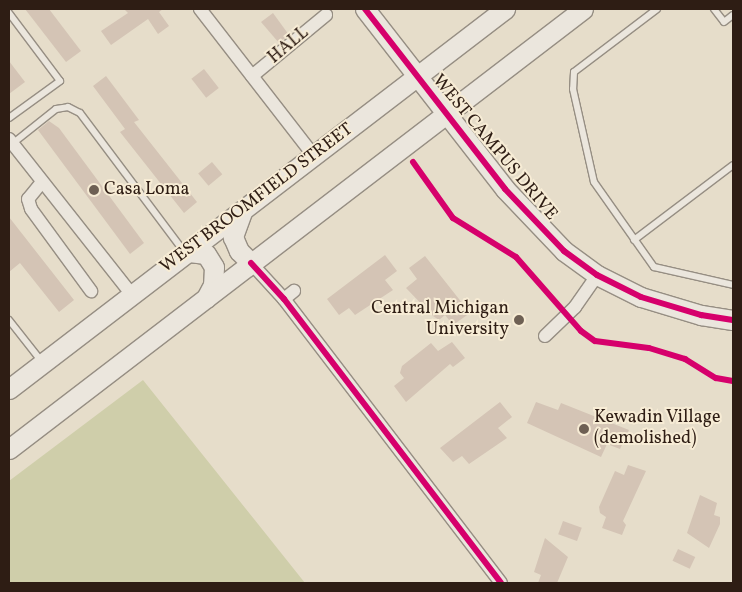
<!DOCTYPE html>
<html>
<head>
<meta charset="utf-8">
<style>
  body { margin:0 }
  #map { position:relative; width:742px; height:592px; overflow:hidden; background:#e6ddca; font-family:Vollkorn,serif }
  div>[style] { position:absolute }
  .green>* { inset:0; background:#cfceaa }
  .building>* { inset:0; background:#d4c4b5; transform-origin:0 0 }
  .roads { filter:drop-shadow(1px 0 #968e83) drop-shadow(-1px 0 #968e83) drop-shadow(0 1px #968e83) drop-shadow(0 -1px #968e83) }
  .lane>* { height:6px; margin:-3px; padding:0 3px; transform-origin:3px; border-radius:3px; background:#ebe6dd }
  .street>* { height:12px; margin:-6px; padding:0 6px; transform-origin:6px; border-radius:6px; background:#ebe6dd }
  .secondary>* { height:19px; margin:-9.5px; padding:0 9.5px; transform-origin:9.5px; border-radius:9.5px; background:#ebe6dd }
  .cycleway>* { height:6px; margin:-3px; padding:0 3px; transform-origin:3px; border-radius:3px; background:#d6006c }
  .dots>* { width:14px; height:14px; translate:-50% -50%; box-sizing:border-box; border:2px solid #f7ecd5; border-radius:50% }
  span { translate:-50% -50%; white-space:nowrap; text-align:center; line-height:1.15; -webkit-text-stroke:4px #f7ecd5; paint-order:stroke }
  .street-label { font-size:18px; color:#2e1d14 }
  .poi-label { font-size:18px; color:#2e1d14 }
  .left { translate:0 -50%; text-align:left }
  .right { translate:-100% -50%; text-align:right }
  .frame { position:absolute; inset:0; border:10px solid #2e1d14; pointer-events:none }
</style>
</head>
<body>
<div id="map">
  <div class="green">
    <i style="clip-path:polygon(143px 380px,305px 583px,306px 583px,9px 583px,9px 481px)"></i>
  </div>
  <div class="building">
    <i style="clip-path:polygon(25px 9px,49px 9px,81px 51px,66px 62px)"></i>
    <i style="clip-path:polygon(124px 9px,163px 9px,159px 12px,169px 26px,158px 34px,148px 19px,111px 45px,101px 31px,128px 13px)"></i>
    <i style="clip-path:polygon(273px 13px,289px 35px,279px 43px,261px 22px)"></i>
    <i style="clip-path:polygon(9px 61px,25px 82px,9px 94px)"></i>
    <i style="left:204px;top:69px;width:24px;height:16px;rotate:52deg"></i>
    <i style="clip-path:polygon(106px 76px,139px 120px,134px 122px,197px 202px,184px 213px,120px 132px,125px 129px,93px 86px)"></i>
    <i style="clip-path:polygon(49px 121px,59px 128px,144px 243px,130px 254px,38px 130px)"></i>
    <i style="left:212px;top:162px;width:16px;height:18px;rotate:50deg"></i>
    <i style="clip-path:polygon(9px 217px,74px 300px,59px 312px,20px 263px,9px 272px)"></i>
    <i style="clip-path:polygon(385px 255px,397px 271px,385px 280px,393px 290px,355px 315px,349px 308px,339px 315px,327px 299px)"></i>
    <i style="clip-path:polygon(425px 256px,470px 313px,453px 325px,445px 315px,439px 320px,433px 316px,406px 288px,417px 279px,409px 268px)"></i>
    <i style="clip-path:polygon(452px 342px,465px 358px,453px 367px,450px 364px,406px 402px,394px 386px,404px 378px,400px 373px,402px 366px,431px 343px,438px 351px)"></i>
    <i style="clip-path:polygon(500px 402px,512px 417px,498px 428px,507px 438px,469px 464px,462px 456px,453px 462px,440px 448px)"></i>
    <i style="clip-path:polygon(536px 402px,558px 410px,561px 403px,629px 430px,620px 449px,607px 444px,601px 457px,527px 423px)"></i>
    <i style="clip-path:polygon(628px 465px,646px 471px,623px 521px,626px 525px,622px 535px,602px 528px,606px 517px,600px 513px,599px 507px,615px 471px,624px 475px)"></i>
    <i style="clip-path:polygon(700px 495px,717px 503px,714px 515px,720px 517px,720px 524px,709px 548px,687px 533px)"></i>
    <i style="left:563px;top:521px;width:20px;height:14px;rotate:20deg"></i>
    <i style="clip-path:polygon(545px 538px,568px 557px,557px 583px,538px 583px,541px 575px,534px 572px)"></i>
    <i style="left:678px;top:549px;width:19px;height:13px;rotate:25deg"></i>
  </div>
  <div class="roads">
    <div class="lane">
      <i style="left:657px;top:9px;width:104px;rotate:142.8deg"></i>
      <i style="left:574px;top:72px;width:17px;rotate:93deg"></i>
      <i style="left:573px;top:89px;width:95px;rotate:77.3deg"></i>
      <i style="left:594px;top:182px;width:104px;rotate:54.8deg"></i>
      <i style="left:654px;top:267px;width:81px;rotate:12.8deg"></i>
      <i style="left:714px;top:9px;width:16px;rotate:52deg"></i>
      <i style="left:724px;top:22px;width:11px;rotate:-38deg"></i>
      <i style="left:9px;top:13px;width:85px;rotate:53.1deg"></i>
      <i style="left:60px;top:81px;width:63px;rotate:144deg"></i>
      <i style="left:12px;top:144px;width:56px;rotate:-38.5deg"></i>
      <i style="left:56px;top:109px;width:12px;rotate:-9deg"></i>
      <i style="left:68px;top:107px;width:13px;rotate:27deg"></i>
      <i style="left:80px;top:113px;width:175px;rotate:53.1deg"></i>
      <i style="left:634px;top:240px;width:124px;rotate:-37.1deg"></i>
      <i style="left:9px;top:320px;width:53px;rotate:51.8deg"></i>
    </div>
    <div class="street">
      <i style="left:200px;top:9px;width:186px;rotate:52.2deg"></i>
      <i style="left:252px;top:76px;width:96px;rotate:-39.5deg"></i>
      <i style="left:9px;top:139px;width:199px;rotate:51.7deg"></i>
      <i style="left:42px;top:182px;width:22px;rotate:129deg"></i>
      <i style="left:28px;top:199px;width:10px;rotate:73deg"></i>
      <i style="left:31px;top:209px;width:102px;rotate:53.8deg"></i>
      <i style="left:251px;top:263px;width:49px;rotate:47.5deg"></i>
      <i style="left:284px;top:299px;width:357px;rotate:52.6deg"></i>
      <i style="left:284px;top:299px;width:13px;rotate:-39deg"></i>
      <i style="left:545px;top:336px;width:42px;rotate:-44deg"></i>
      <i style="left:575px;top:307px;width:39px;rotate:-55deg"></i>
    </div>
    <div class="secondary">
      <i style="left:365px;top:9px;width:228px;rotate:52.1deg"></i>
      <i style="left:505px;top:189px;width:86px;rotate:46.4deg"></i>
      <i style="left:564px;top:251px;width:41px;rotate:36deg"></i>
      <i style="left:597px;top:275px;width:49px;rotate:26.6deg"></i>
      <i style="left:641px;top:297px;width:63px;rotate:16.7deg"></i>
      <i style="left:701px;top:315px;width:32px;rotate:9deg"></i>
      <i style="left:242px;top:212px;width:27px;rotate:110deg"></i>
      <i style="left:233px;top:237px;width:15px;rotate:67deg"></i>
      <i style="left:239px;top:251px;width:17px;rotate:45deg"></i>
      <i style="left:189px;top:252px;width:17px;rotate:7deg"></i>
      <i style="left:206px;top:254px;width:15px;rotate:58deg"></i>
      <i style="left:214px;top:267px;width:18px;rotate:93deg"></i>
      <i style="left:213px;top:285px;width:15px;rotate:118deg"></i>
      <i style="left:9px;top:389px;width:625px;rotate:-37.46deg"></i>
      <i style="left:9px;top:449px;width:723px;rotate:-37.47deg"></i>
    </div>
  </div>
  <div class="cycleway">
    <i style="left:365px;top:9px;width:228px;rotate:52.1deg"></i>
    <i style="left:505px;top:189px;width:86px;rotate:46.4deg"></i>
    <i style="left:564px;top:251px;width:41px;rotate:36deg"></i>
    <i style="left:597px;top:275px;width:49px;rotate:26.6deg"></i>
    <i style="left:641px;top:297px;width:63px;rotate:16.7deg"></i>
    <i style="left:701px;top:315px;width:32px;rotate:9deg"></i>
    <i style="left:413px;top:162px;width:69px;rotate:54.5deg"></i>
    <i style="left:453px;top:218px;width:74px;rotate:31.8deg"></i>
    <i style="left:516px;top:257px;width:98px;rotate:48.7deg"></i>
    <i style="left:581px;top:331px;width:17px;rotate:36deg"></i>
    <i style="left:595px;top:341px;width:54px;rotate:7.4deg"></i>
    <i style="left:649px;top:348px;width:38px;rotate:17deg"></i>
    <i style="left:685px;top:359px;width:36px;rotate:32deg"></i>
    <i style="left:716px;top:378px;width:17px;rotate:10deg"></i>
    <i style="left:251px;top:263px;width:49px;rotate:47.5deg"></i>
    <i style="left:284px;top:299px;width:357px;rotate:52.6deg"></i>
  </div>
  <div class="dots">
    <i style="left:94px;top:190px;background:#6e6054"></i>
    <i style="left:519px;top:320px;background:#6e6054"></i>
    <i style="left:584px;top:429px;background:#6e6054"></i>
  </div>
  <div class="street-label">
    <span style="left:289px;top:46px;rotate:-40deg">HALL</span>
    <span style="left:494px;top:148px;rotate:50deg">WEST CAMPUS DRIVE</span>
    <span style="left:257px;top:199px;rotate:-37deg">WEST BROOMFIELD STREET</span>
  </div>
  <div class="poi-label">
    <span class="left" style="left:104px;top:190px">Casa Loma</span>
    <span class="right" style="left:509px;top:320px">Central Michigan<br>University</span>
    <span class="left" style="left:594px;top:429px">Kewadin Village<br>(demolished)</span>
  </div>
  <div class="frame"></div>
</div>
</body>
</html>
